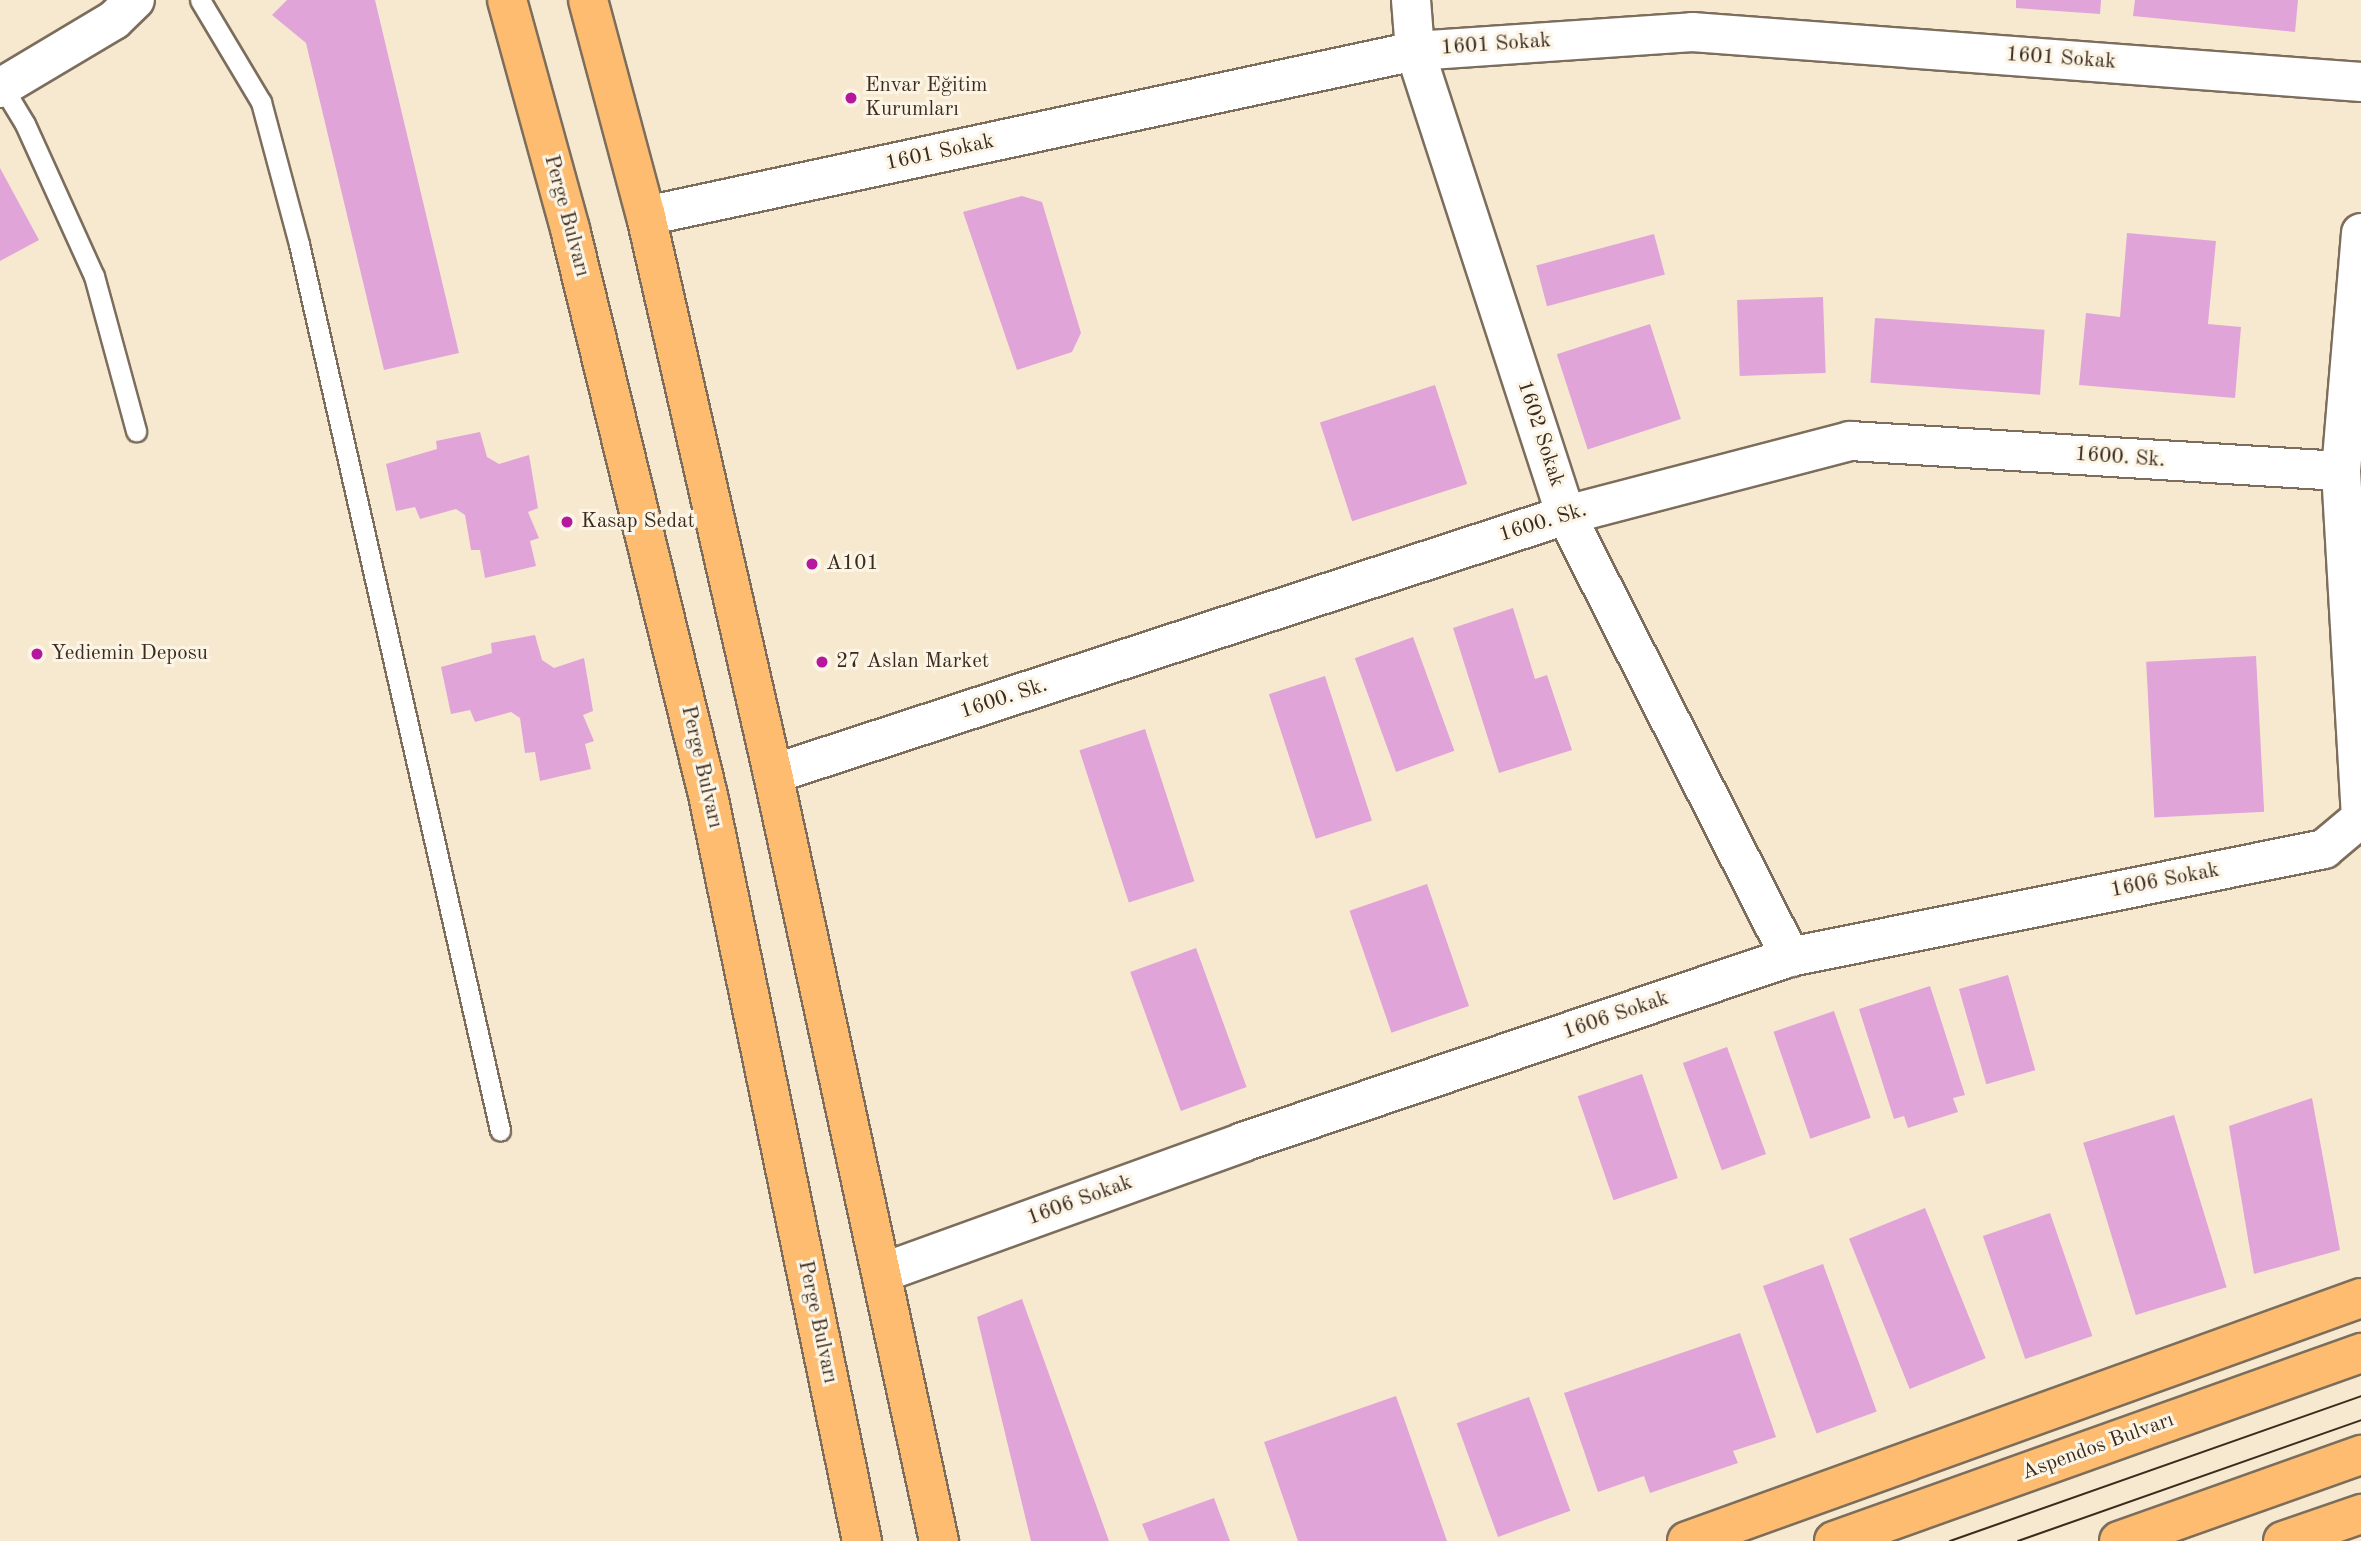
<!DOCTYPE html>
<html>
<head>
<meta charset="utf-8">
<style>
  body { margin:0 }
  #map { position:relative; width:2361px; height:1541px; overflow:hidden; background:#f6e9d0; font-family:"Old Standard TT",serif }
  div>[style] { position:absolute }
  .building>* { inset:0; background:#e1a4d9; transform-origin:0 0 }
  .roads { filter:drop-shadow(2px 0 #7c6d5c) drop-shadow(-2px 0 #7c6d5c) drop-shadow(0 2px #7c6d5c) drop-shadow(0 -2px #7c6d5c) }
  .lane>* { height:19px; margin:-9.5px; padding:0 9.5px; transform-origin:9.5px; border-radius:9.5px; background:#fff }
  .street>* { height:38px; margin:-19px; padding:0 19px; transform-origin:19px; border-radius:19px; background:#fff }
  .primary>* { height:38px; margin:-19px; padding:0 19px; transform-origin:19px; border-radius:19px; background:#fdbc6f }
  .tram>* { height:2px; margin:-1px; padding:0 1px; transform-origin:1px; border-radius:1px; background:#3b2a1e }
  .dots>* { width:19px; height:19px; translate:-50% -50%; box-sizing:border-box; border:4px solid #fcf5e5; border-radius:50% }
  span { translate:-50% -50%; white-space:nowrap; text-align:center; line-height:1.15; -webkit-text-stroke:6px #fcf5e5; paint-order:stroke }
  .street-label { font-size:21px; color:#3b2a1e }
  .poi-label { font-size:21px; color:#3b2a1e }
  .left { translate:0 -50%; text-align:left }
</style>
</head>
<body>
<div id="map">
  <div class="building">
    <i style="clip-path:polygon(287px 0,375px 0,459px 353px,384px 370px,306px 43px,272px 15px)"></i>
    <i style="clip-path:polygon(2016px 0,2101px 0,2100px 14px,2016px 8px)"></i>
    <i style="clip-path:polygon(2135px 0,2298px 0,2295px 32px,2133px 16px)"></i>
    <i style="clip-path:polygon(0 168px,39px 240px,0 261px)"></i>
    <i style="clip-path:polygon(1022px 196px,1042px 202px,1081px 333px,1072px 352px,1017px 370px,963px 212px)"></i>
    <i style="clip-path:polygon(2127px 233px,2216px 241px,2208px 324px,2241px 327px,2235px 398px,2079px 385px,2086px 313px,2120px 317px)"></i>
    <i style="left:1654px;top:234px;width:42px;height:122px;rotate:75deg"></i>
    <i style="left:1823px;top:297px;width:76px;height:86px;rotate:88deg"></i>
    <i style="left:1875px;top:318px;width:170px;height:65px;rotate:4deg"></i>
    <i style="left:1650px;top:324px;width:100px;height:98px;rotate:72deg"></i>
    <i style="left:1435px;top:385px;width:104px;height:121px;rotate:72deg"></i>
    <i style="clip-path:polygon(480px 432px,487px 457px,499px 464px,529px 455px,538px 508px,528px 512px,539px 538px,530px 541px,536px 566px,485px 578px,480px 550px,471px 550px,465px 515px,456px 509px,420px 519px,415px 507px,396px 511px,386px 464px,437px 449px,436px 441px)"></i>
    <i style="clip-path:polygon(1513px 608px,1535px 679px,1547px 675px,1572px 750px,1499px 773px,1453px 628px)"></i>
    <i style="clip-path:polygon(535px 635px,542px 660px,554px 668px,584px 658px,593px 711px,583px 715px,594px 741px,585px 744px,591px 769px,540px 781px,535px 752px,525px 753px,520px 718px,511px 712px,475px 722px,470px 710px,451px 714px,441px 667px,492px 653px,491px 643px)"></i>
    <i style="left:1413px;top:637px;width:121px;height:62px;rotate:70deg"></i>
    <i style="left:2256px;top:656px;width:156px;height:110px;rotate:87deg"></i>
    <i style="left:1325px;top:676px;width:152px;height:59px;rotate:72deg"></i>
    <i style="left:1145px;top:729px;width:160px;height:69px;rotate:72deg"></i>
    <i style="left:1427px;top:884px;width:129px;height:82px;rotate:71deg"></i>
    <i style="left:1196px;top:948px;width:148px;height:70px;rotate:70deg"></i>
    <i style="left:2008px;top:975px;width:99px;height:51px;rotate:74deg"></i>
    <i style="clip-path:polygon(1930px 986px,1965px 1095px,1953px 1098px,1958px 1112px,1908px 1128px,1904px 1116px,1894px 1119px,1859px 1009px)"></i>
    <i style="left:1834px;top:1011px;width:113px;height:64px;rotate:71deg"></i>
    <i style="left:1727px;top:1047px;width:114px;height:47px;rotate:70deg"></i>
    <i style="left:1642px;top:1074px;width:110px;height:68px;rotate:71deg"></i>
    <i style="clip-path:polygon(2312px 1098px,2340px 1250px,2254px 1274px,2229px 1126px)"></i>
    <i style="left:2174px;top:1115px;width:180px;height:95px;rotate:73deg"></i>
    <i style="left:1925px;top:1208px;width:162px;height:82px;rotate:68deg"></i>
    <i style="left:2050px;top:1213px;width:130px;height:71px;rotate:71deg"></i>
    <i style="left:1823px;top:1264px;width:157px;height:64px;rotate:70deg"></i>
    <i style="clip-path:polygon(1022px 1299px,1109px 1541px,1031px 1541px,977px 1317px)"></i>
    <i style="clip-path:polygon(1740px 1333px,1776px 1437px,1733px 1451px,1738px 1463px,1650px 1493px,1644px 1476px,1598px 1492px,1564px 1393px)"></i>
    <i style="clip-path:polygon(1396px 1396px,1447px 1541px,1298px 1541px,1264px 1442px)"></i>
    <i style="left:1529px;top:1397px;width:121px;height:77px;rotate:70deg"></i>
    <i style="clip-path:polygon(1214px 1498px,1230px 1541px,1149px 1541px,1142px 1524px)"></i>
  </div>
  <div class="roads">
    <div class="lane">
      <i style="left:200px;top:0;width:119px;rotate:59.1deg"></i>
      <i style="left:261px;top:102px;width:147px;rotate:75deg"></i>
      <i style="left:299px;top:244px;width:909px;rotate:77.22deg"></i>
      <i style="left:2px;top:86px;width:44px;rotate:58.8deg"></i>
      <i style="left:25px;top:124px;width:167px;rotate:65.6deg"></i>
      <i style="left:94px;top:276px;width:161px;rotate:74.8deg"></i>
    </div>
    <div class="street">
      <i style="left:1411px;top:0;width:51px;rotate:85.5deg"></i>
      <i style="left:1415px;top:51px;width:488px;rotate:72deg"></i>
      <i style="left:1566px;top:515px;width:496px;rotate:63.1deg"></i>
      <i style="left:0;top:88px;width:133px;rotate:-30.8deg"></i>
      <i style="left:114px;top:20px;width:29px;rotate:-44deg"></i>
      <i style="left:646px;top:216px;width:787px;rotate:-12.11deg"></i>
      <i style="left:1415px;top:51px;width:278px;rotate:-3.9deg"></i>
      <i style="left:1692px;top:32px;width:671px;rotate:4.27deg"></i>
      <i style="left:2361px;top:233px;width:239px;rotate:94.8deg"></i>
      <i style="left:2341px;top:471px;width:348px;rotate:86.7deg"></i>
      <i style="left:773px;top:774px;width:834px;rotate:-18.09deg"></i>
      <i style="left:1566px;top:515px;width:293px;rotate:-14.6deg"></i>
      <i style="left:1850px;top:441px;width:492px;rotate:3.5deg"></i>
      <i style="left:882px;top:1273px;width:384px;rotate:-19.9deg"></i>
      <i style="left:1243px;top:1142px;width:577px;rotate:-18.69deg"></i>
      <i style="left:1790px;top:957px;width:545px;rotate:-11.43deg"></i>
      <i style="left:2324px;top:849px;width:48px;rotate:-40deg"></i>
    </div>
    <div class="primary">
      <i style="left:507px;top:0;width:238px;rotate:74.6deg"></i>
      <i style="left:570px;top:229px;width:583px;rotate:76.3deg"></i>
      <i style="left:708px;top:795px;width:762px;rotate:78.34deg"></i>
      <i style="left:588px;top:0;width:224px;rotate:75deg"></i>
      <i style="left:646px;top:216px;width:572px;rotate:77.18deg"></i>
      <i style="left:773px;top:774px;width:785px;rotate:77.79deg"></i>
      <i style="left:1687px;top:1541px;width:716px;rotate:-19.83deg"></i>
      <i style="left:1834px;top:1541px;width:560px;rotate:-19.63deg"></i>
      <i style="left:2119px;top:1541px;width:257px;rotate:-19.6deg"></i>
      <i style="left:2283px;top:1541px;width:83px;rotate:-19.1deg"></i>
    </div>
  </div>
  <div class="tram">
    <i style="left:1950px;top:1541px;width:436px;rotate:-19.4deg"></i>
    <i style="left:2018px;top:1541px;width:364px;rotate:-19.4deg"></i>
  </div>
  <div class="dots">
    <i style="left:851px;top:98px;background:#b5179e"></i>
    <i style="left:567px;top:522px;background:#b5179e"></i>
    <i style="left:812px;top:564px;background:#b5179e"></i>
    <i style="left:37px;top:654px;background:#b5179e"></i>
    <i style="left:822px;top:662px;background:#b5179e"></i>
  </div>
  <div class="street-label">
    <span style="left:1496px;top:45px;rotate:-4deg">1601 Sokak</span>
    <span style="left:2061px;top:59px;rotate:4deg">1601 Sokak</span>
    <span style="left:940px;top:153px;rotate:-12deg">1601 Sokak</span>
    <span style="left:566px;top:216px;rotate:75deg">Perge Bulvarı</span>
    <span style="left:1540px;top:434px;rotate:72deg">1602 Sokak</span>
    <span style="left:2120px;top:458px;rotate:4deg">1600. Sk.</span>
    <span style="left:1543px;top:523px;rotate:-17deg">1600. Sk.</span>
    <span style="left:1004px;top:699px;rotate:-18deg">1600. Sk.</span>
    <span style="left:701px;top:767px;rotate:77deg">Perge Bulvarı</span>
    <span style="left:2165px;top:881px;rotate:-11deg">1606 Sokak</span>
    <span style="left:1616px;top:1016px;rotate:-19deg">1606 Sokak</span>
    <span style="left:1080px;top:1201px;rotate:-20deg">1606 Sokak</span>
    <span style="left:817px;top:1322px;rotate:78deg">Perge Bulvarı</span>
    <span style="left:2098px;top:1447px;rotate:-20deg">Aspendos Bulvarı</span>
  </div>
  <div class="poi-label">
    <span class="left" style="left:865px;top:98px">Envar Eğitim<br>Kurumları</span>
    <span class="left" style="left:581px;top:522px">Kasap Sedat</span>
    <span class="left" style="left:826px;top:564px">A101</span>
    <span class="left" style="left:51px;top:654px">Yediemin Deposu</span>
    <span class="left" style="left:836px;top:662px">27 Aslan Market</span>
  </div>
</div>
</body>
</html>
